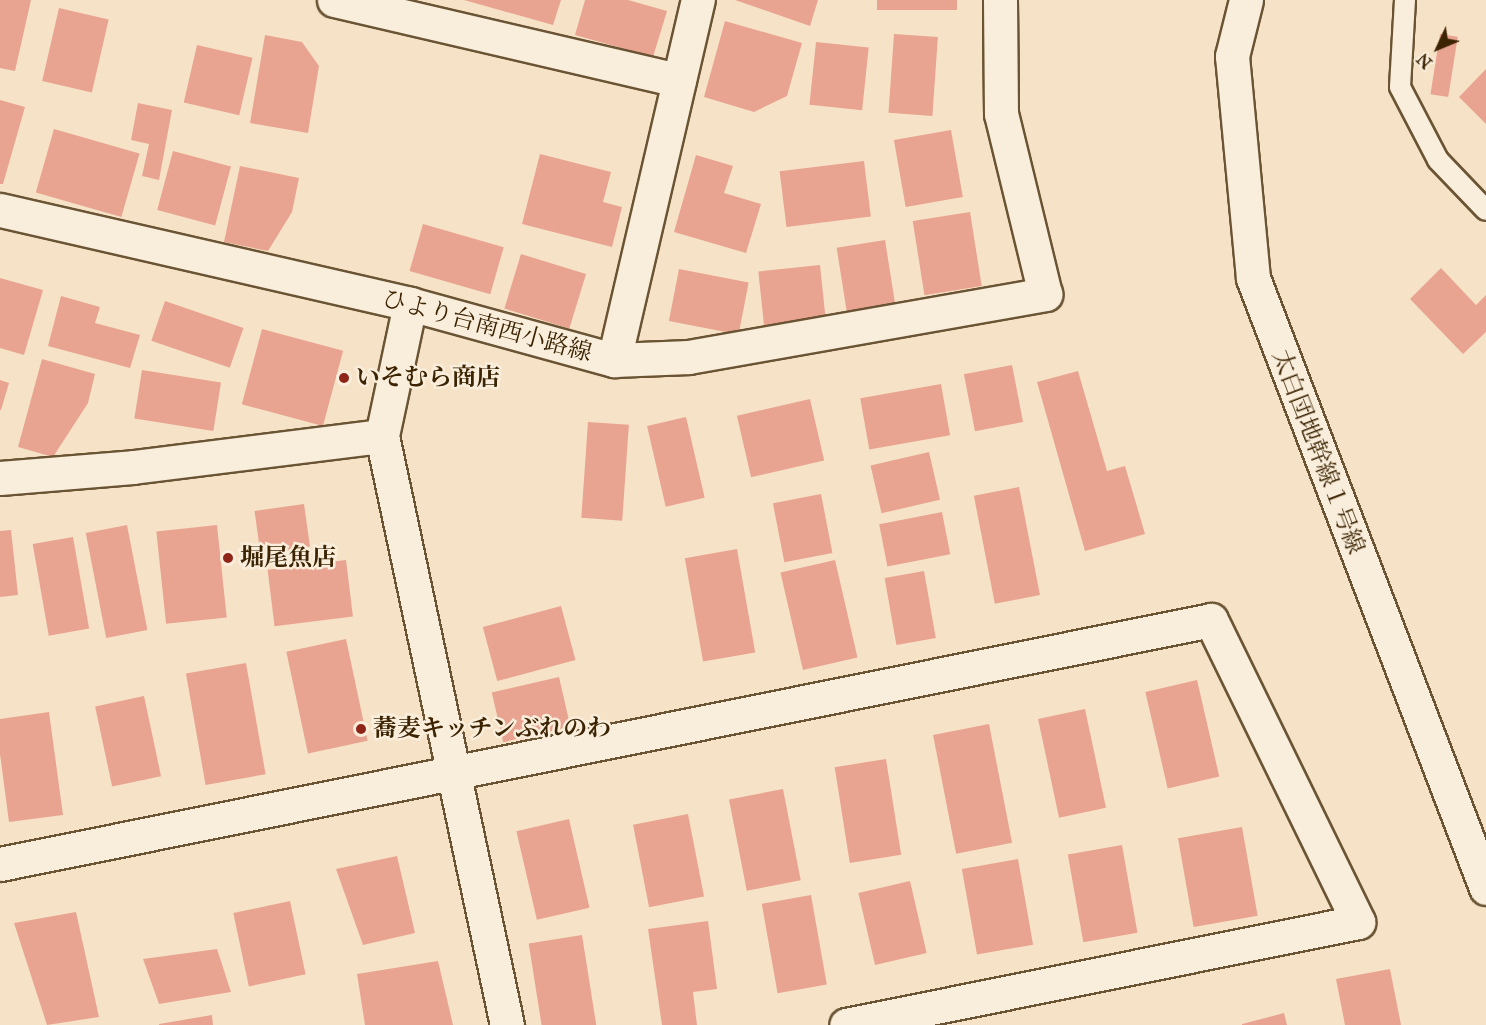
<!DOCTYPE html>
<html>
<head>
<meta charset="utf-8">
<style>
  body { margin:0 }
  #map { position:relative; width:1486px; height:1025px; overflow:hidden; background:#f6e3c7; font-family:"IM FELL Great Primer","Noto Serif JP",serif }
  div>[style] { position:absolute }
  .building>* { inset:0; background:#e9a491; transform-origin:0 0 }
  .roads { filter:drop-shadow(2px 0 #6a5434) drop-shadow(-2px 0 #6a5434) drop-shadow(0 2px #6a5434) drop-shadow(0 -2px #6a5434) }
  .service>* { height:20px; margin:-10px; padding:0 10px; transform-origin:10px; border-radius:10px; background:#f9eddb }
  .minor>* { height:33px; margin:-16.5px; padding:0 16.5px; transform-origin:16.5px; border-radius:16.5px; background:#f9eddb }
  .tertiary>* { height:33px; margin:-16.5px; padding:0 16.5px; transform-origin:16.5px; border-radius:16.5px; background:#f9eddb }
  .dots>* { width:16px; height:16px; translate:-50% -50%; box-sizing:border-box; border:3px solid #f9eddb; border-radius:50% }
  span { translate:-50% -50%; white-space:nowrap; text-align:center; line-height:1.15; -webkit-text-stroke:5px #f9eddb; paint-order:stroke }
  .street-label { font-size:24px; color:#3c2403 }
  .poi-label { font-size:24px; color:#3c2403; font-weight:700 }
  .left { translate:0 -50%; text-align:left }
  .north { position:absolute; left:1408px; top:18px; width:60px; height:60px; -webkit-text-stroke:4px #f9eddb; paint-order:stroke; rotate:226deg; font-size:16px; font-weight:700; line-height:24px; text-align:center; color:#3c2403 }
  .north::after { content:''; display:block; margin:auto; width:21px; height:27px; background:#3c2403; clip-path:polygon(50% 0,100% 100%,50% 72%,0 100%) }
</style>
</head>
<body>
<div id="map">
  <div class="building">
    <i style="clip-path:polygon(0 0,31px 0,15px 71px,0 68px)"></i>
    <i style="clip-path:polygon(464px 0,561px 0,553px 25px)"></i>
    <i style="clip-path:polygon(585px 0,628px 0,667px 11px,653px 57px,575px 35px)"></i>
    <i style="clip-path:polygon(735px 0,818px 0,810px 26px)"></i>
    <i style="left:877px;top:0;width:80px;height:10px"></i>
    <i style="left:59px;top:8px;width:51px;height:75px;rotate:13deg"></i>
    <i style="clip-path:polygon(725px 21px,802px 43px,787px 96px,754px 112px,704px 97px)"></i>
    <i style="left:894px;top:34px;width:44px;height:79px;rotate:4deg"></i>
    <i style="left:1440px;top:34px;width:18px;height:61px;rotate:9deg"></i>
    <i style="clip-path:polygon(265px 35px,302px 42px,319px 66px,308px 133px,250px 123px)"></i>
    <i style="left:816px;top:42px;width:53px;height:63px;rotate:6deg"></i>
    <i style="left:197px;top:45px;width:57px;height:59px;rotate:13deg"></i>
    <i style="clip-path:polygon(1486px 69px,1486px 124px,1459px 97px)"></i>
    <i style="clip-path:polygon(0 100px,25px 107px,3px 184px,0 184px)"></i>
    <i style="clip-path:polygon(138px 103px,172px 110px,159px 180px,142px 176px,149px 144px,131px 140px)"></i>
    <i style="left:54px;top:129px;width:89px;height:66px;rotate:16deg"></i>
    <i style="left:951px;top:130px;width:68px;height:58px;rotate:80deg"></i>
    <i style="left:173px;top:151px;width:60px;height:61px;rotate:15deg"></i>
    <i style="clip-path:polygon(540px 154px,611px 172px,603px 202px,622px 207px,612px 247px,522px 224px)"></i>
    <i style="clip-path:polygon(696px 155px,733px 166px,724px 193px,761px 204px,746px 253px,674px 232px)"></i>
    <i style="left:864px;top:161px;width:56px;height:85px;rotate:83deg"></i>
    <i style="clip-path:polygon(240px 166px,299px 178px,292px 212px,268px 251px,224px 242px)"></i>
    <i style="left:970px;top:212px;width:75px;height:58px;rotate:81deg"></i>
    <i style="left:423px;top:224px;width:84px;height:49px;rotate:16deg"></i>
    <i style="left:885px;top:240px;width:66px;height:49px;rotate:81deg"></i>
    <i style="left:521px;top:254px;width:68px;height:57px;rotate:17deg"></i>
    <i style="left:820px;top:265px;width:54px;height:62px;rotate:84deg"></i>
    <i style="clip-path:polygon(1441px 268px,1476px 305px,1486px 295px,1486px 332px,1463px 354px,1410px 299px)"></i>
    <i style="left:679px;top:269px;width:71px;height:53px;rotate:11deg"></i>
    <i style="clip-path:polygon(0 278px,43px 290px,24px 355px,0 348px)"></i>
    <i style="clip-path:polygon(61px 296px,100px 307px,95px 323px,140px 335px,130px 368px,48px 346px)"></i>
    <i style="left:165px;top:301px;width:83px;height:42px;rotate:19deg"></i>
    <i style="left:262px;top:329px;width:84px;height:78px;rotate:15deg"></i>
    <i style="clip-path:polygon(42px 359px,95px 374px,88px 403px,53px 457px,18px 447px)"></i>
    <i style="left:1012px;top:365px;width:58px;height:49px;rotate:79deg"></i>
    <i style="left:142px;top:370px;width:80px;height:49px;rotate:9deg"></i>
    <i style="clip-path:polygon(1078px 371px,1107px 471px,1125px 466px,1145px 534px,1085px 551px,1037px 382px)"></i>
    <i style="clip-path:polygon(0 380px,9px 383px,1px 410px,0 410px)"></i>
    <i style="left:941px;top:384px;width:52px;height:82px;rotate:80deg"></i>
    <i style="left:810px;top:399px;width:63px;height:75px;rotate:77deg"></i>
    <i style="left:686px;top:417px;width:83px;height:40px;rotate:77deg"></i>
    <i style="left:588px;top:422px;width:41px;height:96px;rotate:4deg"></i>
    <i style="left:929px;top:452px;width:49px;height:60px;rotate:77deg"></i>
    <i style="left:1019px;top:487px;width:110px;height:46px;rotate:79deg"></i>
    <i style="left:821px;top:494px;width:60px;height:49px;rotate:79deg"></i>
    <i style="left:304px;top:504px;width:43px;height:50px;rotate:82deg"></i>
    <i style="left:942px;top:512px;width:43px;height:64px;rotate:79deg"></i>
    <i style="left:127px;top:525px;width:107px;height:42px;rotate:79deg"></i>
    <i style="left:217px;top:525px;width:93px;height:61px;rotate:84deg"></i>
    <i style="clip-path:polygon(11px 530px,18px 595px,0 597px,0 531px)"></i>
    <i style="left:73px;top:537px;width:93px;height:41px;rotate:80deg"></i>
    <i style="left:737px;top:549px;width:105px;height:53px;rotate:80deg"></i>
    <i style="left:346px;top:560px;width:57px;height:79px;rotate:83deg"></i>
    <i style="left:835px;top:560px;width:100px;height:56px;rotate:77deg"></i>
    <i style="left:924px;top:571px;width:68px;height:40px;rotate:80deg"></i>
    <i style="left:561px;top:606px;width:56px;height:81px;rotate:75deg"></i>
    <i style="left:346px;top:639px;width:104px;height:61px;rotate:78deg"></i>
    <i style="left:246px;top:663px;width:113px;height:61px;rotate:80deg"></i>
    <i style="left:559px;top:677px;width:51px;height:69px;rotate:77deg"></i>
    <i style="left:1197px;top:680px;width:99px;height:53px;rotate:77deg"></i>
    <i style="left:144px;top:696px;width:82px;height:50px;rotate:78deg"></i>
    <i style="left:1085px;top:709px;width:101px;height:48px;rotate:78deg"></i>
    <i style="clip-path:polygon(49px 712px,63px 815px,9px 822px,0 754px,0 719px)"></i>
    <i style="left:989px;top:724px;width:121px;height:57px;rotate:79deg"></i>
    <i style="left:886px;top:759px;width:97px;height:52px;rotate:81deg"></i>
    <i style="left:783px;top:789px;width:93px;height:55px;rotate:79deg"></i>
    <i style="left:688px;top:814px;width:84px;height:56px;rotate:79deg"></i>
    <i style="left:569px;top:819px;width:91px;height:54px;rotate:77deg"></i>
    <i style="left:1242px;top:827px;width:90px;height:65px;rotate:80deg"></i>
    <i style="left:1122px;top:845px;width:89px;height:55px;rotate:80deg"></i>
    <i style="clip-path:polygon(397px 856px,415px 933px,363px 945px,336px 869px)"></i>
    <i style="left:1018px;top:859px;width:87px;height:57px;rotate:80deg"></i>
    <i style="left:910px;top:881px;width:74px;height:53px;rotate:77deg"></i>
    <i style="left:811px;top:895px;width:91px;height:50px;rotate:80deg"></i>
    <i style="left:290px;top:901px;width:75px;height:58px;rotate:78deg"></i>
    <i style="clip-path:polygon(76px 912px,99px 1017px,47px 1025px,14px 923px)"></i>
    <i style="clip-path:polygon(708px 921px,717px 989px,693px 992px,697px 1025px,662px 1025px,648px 929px)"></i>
    <i style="left:582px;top:935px;width:91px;height:54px;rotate:81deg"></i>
    <i style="clip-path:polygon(217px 949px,231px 992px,159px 1004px,143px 959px)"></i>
    <i style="clip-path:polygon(438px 961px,453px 1025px,365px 1025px,357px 974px)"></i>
    <i style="clip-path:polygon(1390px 969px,1401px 1025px,1345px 1025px,1336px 979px)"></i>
    <i style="clip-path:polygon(1284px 1013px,1287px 1025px,1242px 1025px,1242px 1024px)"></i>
    <i style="clip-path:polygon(212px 1015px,213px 1025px,159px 1025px,159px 1024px)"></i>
  </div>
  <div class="roads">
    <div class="service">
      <i style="left:1405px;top:0;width:87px;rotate:93.3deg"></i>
      <i style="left:1400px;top:87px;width:82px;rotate:62.5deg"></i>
      <i style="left:1438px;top:160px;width:69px;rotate:46.2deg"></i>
    </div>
    <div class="minor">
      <i style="left:334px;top:0;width:354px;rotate:13.1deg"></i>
      <i style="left:0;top:210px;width:421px;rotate:12.9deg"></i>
      <i style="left:410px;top:304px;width:212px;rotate:15.4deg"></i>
      <i style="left:614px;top:360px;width:370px;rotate:-76.9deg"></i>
      <i style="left:614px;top:360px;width:75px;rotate:-2.3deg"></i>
      <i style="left:689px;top:357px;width:362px;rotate:-10deg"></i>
      <i style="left:1045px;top:294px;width:185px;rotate:-103.7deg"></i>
      <i style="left:1001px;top:114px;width:114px;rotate:-90.5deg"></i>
      <i style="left:0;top:864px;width:1235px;rotate:-11.39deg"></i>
      <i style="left:1211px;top:620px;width:336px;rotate:64deg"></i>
      <i style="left:1358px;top:922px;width:522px;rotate:168.63deg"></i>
    </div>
    <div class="tertiary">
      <i style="left:1246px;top:0;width:58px;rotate:104deg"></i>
      <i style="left:1232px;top:56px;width:223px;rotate:84.6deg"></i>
      <i style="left:1253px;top:278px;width:653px;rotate:69.09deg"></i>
      <i style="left:410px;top:304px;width:135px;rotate:102deg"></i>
      <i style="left:382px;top:436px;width:602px;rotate:78.02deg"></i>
      <i style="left:0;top:478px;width:133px;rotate:-4.7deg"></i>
      <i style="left:133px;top:467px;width:251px;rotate:-7.1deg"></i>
    </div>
  </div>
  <div class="dots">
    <i style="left:344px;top:378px;background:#8f2418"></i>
    <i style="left:228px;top:558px;background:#8f2418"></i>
    <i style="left:361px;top:729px;background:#8f2418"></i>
  </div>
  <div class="street-label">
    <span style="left:487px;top:326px;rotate:15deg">ひより台南西小路線</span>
    <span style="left:1318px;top:452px;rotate:69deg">太白団地幹線１号線</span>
  </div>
  <div class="poi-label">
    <span class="left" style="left:356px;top:378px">いそむら商店</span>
    <span class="left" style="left:240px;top:558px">堀尾魚店</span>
    <span class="left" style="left:373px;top:729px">蕎麦キッチンぶれのわ</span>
  </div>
  <div class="north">N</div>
</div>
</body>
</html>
